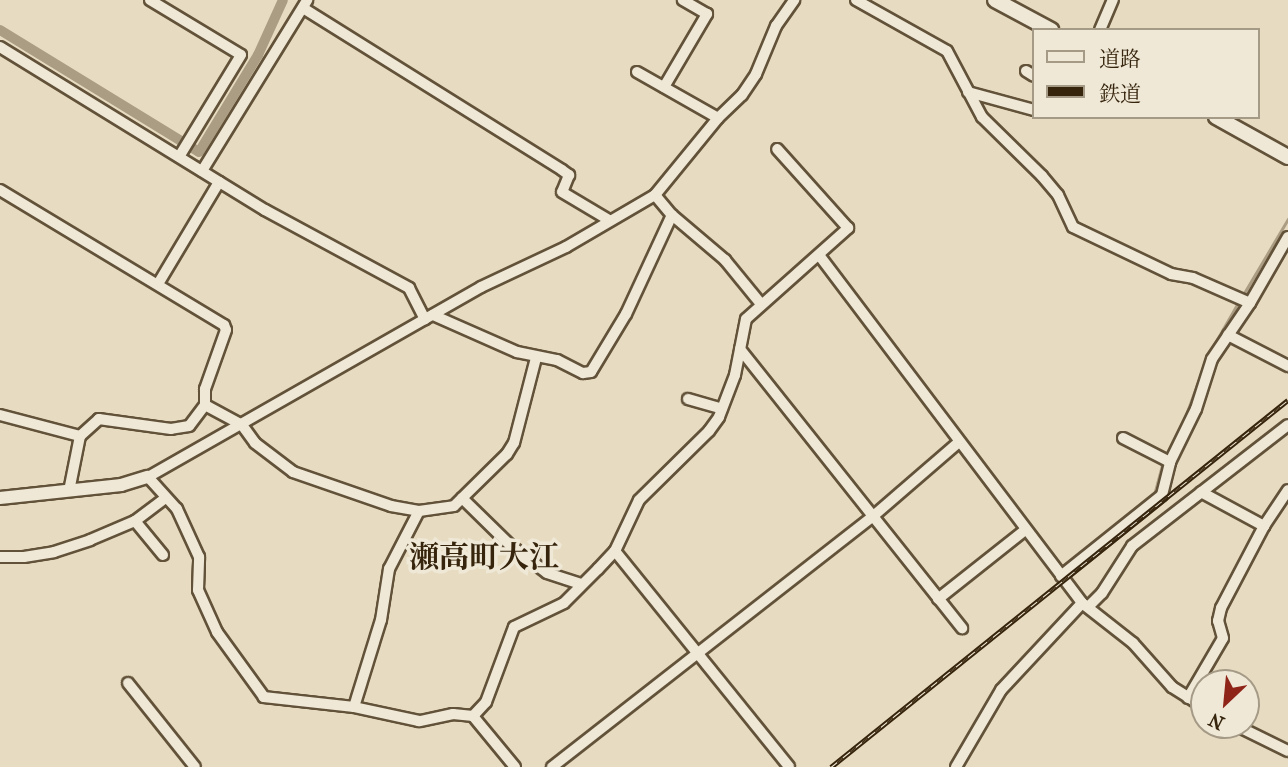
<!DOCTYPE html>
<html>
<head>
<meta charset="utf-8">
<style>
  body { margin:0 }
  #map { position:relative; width:1288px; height:767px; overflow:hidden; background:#e7dcc1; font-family:"IM FELL French Canon","Noto Serif JP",serif }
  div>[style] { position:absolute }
  .stream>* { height:2.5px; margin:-1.25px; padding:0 1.25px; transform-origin:1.25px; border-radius:1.25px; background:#ab9d83 }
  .canal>* { height:10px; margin:-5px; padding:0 5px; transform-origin:5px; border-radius:5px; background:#ab9d83 }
  .roads { filter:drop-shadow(2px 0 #625239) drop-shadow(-2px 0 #625239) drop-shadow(0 2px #625239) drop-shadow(0 -2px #625239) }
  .minor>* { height:10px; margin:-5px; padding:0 5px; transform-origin:5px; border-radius:5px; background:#efe8d7 }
  .tertiary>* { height:12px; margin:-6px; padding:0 6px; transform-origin:6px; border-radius:6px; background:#efe8d7 }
  .secondary>* { height:14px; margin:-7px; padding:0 7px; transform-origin:7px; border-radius:7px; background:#efe8d7 }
  .rail>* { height:5px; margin-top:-2.5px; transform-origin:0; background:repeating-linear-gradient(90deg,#efe8d7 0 8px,#36240c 0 16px); box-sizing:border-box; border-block:2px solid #36240c }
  span { translate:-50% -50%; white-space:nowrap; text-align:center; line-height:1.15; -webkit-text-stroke:7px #efe8d7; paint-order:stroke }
  .quarter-label { font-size:30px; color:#36240c; font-weight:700 }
  .legend { position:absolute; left:1032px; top:28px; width:228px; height:91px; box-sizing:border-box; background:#efe8d7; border:2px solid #a59a86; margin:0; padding:9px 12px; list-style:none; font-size:21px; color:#36240c }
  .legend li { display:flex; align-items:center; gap:14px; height:35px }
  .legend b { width:35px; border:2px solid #a59a86 }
  .north { position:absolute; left:1190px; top:669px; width:70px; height:70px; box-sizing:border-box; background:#efe8d7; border:2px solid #a59a86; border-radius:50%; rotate:206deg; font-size:19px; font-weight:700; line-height:28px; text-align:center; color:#36240c }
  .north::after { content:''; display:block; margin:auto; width:24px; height:32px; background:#8f2418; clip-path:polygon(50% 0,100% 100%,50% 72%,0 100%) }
</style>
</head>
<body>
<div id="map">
  <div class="stream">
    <i style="left:1243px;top:295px;width:88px;rotate:-59.4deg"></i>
    <i style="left:1180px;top:431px;width:81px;rotate:-69.8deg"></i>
    <i style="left:1208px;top:355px;width:62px;rotate:-60.1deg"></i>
    <i style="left:1154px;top:495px;width:35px;rotate:-75deg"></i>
  </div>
  <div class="canal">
    <i style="left:0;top:30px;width:233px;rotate:31.5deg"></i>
    <i style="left:199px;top:152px;width:114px;rotate:-58.7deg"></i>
    <i style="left:258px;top:55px;width:60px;rotate:-65.6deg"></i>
  </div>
  <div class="roads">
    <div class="minor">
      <i style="left:150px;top:0;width:106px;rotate:31.1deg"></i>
      <i style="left:241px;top:55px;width:119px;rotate:121.3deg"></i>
      <i style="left:856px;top:0;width:104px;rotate:29.3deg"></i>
      <i style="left:947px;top:51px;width:75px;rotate:62.1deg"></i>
      <i style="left:982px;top:117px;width:84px;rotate:44.5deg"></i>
      <i style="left:1042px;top:176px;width:25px;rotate:50deg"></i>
      <i style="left:1058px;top:195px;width:35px;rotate:65deg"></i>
      <i style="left:1073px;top:227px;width:109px;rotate:25.6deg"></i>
      <i style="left:1171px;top:274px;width:22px;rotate:10deg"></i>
      <i style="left:1193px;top:278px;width:62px;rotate:23.7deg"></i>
      <i style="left:303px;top:8px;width:305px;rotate:32deg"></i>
      <i style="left:562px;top:170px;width:9px;rotate:36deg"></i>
      <i style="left:569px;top:175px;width:18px;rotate:112deg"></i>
      <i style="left:562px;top:192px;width:55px;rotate:30.8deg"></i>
      <i style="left:1100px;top:30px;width:33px;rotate:-67deg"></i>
      <i style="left:0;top:47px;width:311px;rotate:31.6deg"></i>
      <i style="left:265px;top:210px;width:164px;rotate:28.4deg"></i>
      <i style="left:409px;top:288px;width:35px;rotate:63deg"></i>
      <i style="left:1026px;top:71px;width:9px;rotate:32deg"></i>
      <i style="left:637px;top:72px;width:93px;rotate:29.6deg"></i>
      <i style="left:664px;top:87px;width:85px;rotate:-59.5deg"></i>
      <i style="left:707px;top:14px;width:28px;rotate:-150deg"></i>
      <i style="left:968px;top:92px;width:68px;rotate:15.3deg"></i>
      <i style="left:202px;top:171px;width:201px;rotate:-58.4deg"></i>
      <i style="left:0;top:190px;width:262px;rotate:31.1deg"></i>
      <i style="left:224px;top:325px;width:5px;rotate:68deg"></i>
      <i style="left:226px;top:330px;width:63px;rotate:109.6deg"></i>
      <i style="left:205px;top:389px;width:16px;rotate:90deg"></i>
      <i style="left:205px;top:405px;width:26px;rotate:127deg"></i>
      <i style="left:189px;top:426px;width:18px;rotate:171deg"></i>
      <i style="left:171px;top:429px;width:73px;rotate:-172.1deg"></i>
      <i style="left:99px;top:419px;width:25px;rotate:138deg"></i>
      <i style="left:655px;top:195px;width:26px;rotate:50deg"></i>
      <i style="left:672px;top:215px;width:70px;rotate:40.3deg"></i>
      <i style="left:725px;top:260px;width:57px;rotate:50.7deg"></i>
      <i style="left:819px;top:255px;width:436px;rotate:52.9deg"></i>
      <i style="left:1082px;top:603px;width:65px;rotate:38.1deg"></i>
      <i style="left:1133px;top:643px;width:59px;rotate:48.4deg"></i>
      <i style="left:1172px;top:687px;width:38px;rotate:32deg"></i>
      <i style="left:158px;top:284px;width:119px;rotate:-59.1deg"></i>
      <i style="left:433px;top:315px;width:92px;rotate:23.8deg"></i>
      <i style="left:517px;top:352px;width:41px;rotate:11.3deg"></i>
      <i style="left:557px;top:360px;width:29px;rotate:27deg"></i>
      <i style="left:583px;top:373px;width:8px;rotate:-7deg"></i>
      <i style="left:591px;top:372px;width:68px;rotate:-58.9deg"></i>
      <i style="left:626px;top:314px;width:109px;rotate:-65.1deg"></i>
      <i style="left:1228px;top:335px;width:68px;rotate:27.3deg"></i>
      <i style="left:740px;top:349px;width:357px;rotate:51.5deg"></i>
      <i style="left:688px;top:399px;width:35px;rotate:16deg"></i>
      <i style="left:205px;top:405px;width:42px;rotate:28.4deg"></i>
      <i style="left:242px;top:425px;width:22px;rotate:54deg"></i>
      <i style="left:255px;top:443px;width:48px;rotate:37.3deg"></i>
      <i style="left:293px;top:472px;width:104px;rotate:19.1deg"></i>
      <i style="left:391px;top:506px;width:28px;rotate:10deg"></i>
      <i style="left:419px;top:511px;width:35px;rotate:-8deg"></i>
      <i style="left:454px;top:506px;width:74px;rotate:-44.5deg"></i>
      <i style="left:507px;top:454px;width:13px;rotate:-58deg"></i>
      <i style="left:514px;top:443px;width:88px;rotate:-75.5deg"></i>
      <i style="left:0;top:415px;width:83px;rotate:14.7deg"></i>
      <i style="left:80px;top:436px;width:56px;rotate:101.3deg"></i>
      <i style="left:1123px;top:438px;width:53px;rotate:27.1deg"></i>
      <i style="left:1201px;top:492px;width:72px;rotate:28.4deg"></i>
      <i style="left:1264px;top:526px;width:43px;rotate:-56.3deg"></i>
      <i style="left:462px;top:498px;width:67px;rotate:44.4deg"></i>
      <i style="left:510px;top:545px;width:46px;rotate:37.1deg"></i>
      <i style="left:547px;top:573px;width:36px;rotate:18deg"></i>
      <i style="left:135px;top:521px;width:44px;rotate:50.5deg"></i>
      <i style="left:615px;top:551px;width:277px;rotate:51.1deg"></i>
      <i style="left:0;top:557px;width:24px"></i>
      <i style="left:24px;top:557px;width:30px;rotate:-9deg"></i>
      <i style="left:54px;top:552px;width:38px;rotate:-18deg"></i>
      <i style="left:90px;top:540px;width:49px;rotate:-22.9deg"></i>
      <i style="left:135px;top:521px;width:38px;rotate:-37deg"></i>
      <i style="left:1061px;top:576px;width:129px;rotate:-38.7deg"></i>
      <i style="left:1162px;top:495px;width:34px;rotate:-76deg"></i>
      <i style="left:1170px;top:462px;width:59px;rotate:-63.9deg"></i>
      <i style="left:1196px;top:409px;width:52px;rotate:-72.3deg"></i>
      <i style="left:1212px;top:359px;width:68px;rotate:-55.8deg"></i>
      <i style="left:1250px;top:303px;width:76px;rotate:-60.1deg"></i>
      <i style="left:938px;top:599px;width:111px;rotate:-38.4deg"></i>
      <i style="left:1089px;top:606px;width:18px;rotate:-45deg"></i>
      <i style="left:1102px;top:593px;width:56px;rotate:-57.4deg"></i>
      <i style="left:1132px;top:546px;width:197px;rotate:-37.8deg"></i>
      <i style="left:128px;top:683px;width:107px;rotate:51.4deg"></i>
      <i style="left:1188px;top:698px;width:69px;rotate:-59.7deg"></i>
      <i style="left:1223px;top:638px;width:18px;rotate:-106deg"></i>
      <i style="left:1218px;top:621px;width:13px;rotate:-77deg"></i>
      <i style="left:1221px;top:608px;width:93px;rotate:-62.3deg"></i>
      <i style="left:354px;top:707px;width:91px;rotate:-72.8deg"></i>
      <i style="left:381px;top:620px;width:52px;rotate:-81.1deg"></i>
      <i style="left:389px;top:569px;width:65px;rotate:-62.7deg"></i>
      <i style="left:473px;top:716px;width:19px;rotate:-47deg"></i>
      <i style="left:486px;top:702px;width:80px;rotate:-69.5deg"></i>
      <i style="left:514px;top:627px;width:55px;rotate:-25.6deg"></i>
      <i style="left:564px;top:603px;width:48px;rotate:-45deg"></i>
      <i style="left:598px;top:569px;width:25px;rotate:-47deg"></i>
      <i style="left:615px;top:551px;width:56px;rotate:-64.8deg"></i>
      <i style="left:639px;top:500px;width:98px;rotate:-44.6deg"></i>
      <i style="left:709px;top:431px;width:17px;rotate:-54deg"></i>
      <i style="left:719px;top:417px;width:45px;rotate:-69.1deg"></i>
      <i style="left:735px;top:375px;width:57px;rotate:-78.9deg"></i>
      <i style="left:746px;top:319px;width:137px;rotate:-41.7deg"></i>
      <i style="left:848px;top:228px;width:106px;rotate:-131.9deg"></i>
      <i style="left:1235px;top:725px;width:59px;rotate:26.1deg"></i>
      <i style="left:515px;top:767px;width:66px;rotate:-129.5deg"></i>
      <i style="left:473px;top:716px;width:20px;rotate:-174deg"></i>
      <i style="left:453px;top:714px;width:35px;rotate:168deg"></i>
      <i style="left:419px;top:721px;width:66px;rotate:-167.8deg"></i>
      <i style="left:354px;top:707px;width:91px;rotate:-173.7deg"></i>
      <i style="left:264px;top:697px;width:80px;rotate:-125.9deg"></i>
      <i style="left:217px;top:632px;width:46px;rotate:-114.3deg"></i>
      <i style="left:198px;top:590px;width:33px;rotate:-88deg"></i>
      <i style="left:199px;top:557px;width:53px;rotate:-114.6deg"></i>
      <i style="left:177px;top:509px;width:43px;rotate:-132.2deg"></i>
      <i style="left:148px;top:477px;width:383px;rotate:-29.7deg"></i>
      <i style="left:481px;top:287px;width:94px;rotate:-25.2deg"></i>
      <i style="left:566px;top:247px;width:103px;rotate:-30.3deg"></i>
      <i style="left:655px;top:195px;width:99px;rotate:-50.7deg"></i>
      <i style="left:718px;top:118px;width:33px;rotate:-44deg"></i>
      <i style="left:742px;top:95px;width:25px;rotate:-56deg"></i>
      <i style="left:756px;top:74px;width:52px;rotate:-67.4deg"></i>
      <i style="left:776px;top:26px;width:32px;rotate:-55deg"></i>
      <i style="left:552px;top:767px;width:405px;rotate:-38deg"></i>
      <i style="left:871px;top:518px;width:115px;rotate:-40.8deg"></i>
      <i style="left:956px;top:767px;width:89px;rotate:-59.7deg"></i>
      <i style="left:1001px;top:690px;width:119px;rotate:-47deg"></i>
    </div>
    <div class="tertiary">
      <i style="left:0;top:498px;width:122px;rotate:-6.1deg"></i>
      <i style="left:121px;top:485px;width:28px;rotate:-17deg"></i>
    </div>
    <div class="secondary">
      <i style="left:995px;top:0;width:64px;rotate:28.2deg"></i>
      <i style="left:1216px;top:117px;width:82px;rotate:29.1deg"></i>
    </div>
  </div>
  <div class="rail">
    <i style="left:831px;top:767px;width:586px;rotate:-38.77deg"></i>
  </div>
  <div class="quarter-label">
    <span style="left:484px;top:558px">瀬高町大江</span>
  </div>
  <ul class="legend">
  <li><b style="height:9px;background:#efe8d7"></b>道路</li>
  <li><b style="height:9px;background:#36240c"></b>鉄道</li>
  </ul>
  <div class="north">N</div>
</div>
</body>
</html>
